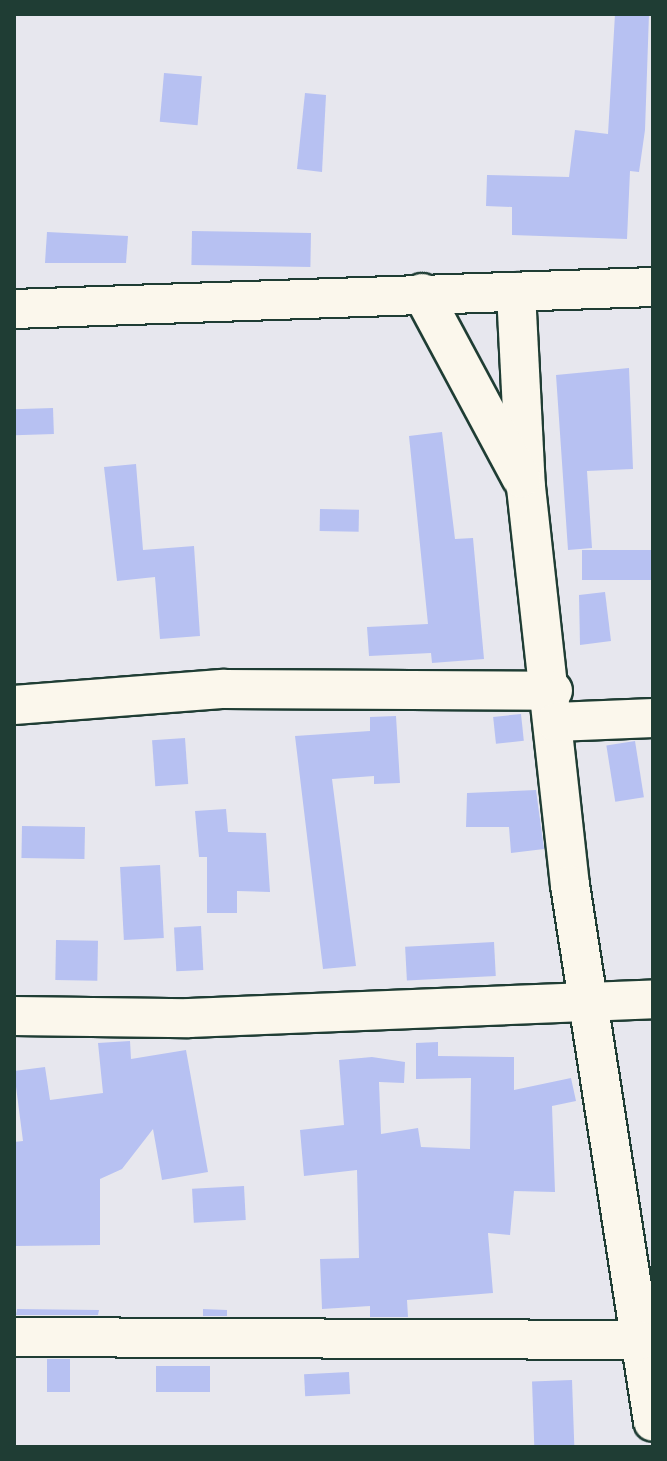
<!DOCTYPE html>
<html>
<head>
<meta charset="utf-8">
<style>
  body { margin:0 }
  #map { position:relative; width:667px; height:1461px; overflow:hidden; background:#e7e7ee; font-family:"Indie Flower",sans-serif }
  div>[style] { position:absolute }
  .building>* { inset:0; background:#b7c1f2; transform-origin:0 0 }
  .roads { filter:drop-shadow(2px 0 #1f3d34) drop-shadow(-2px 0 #1f3d34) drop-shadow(0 2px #1f3d34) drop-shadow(0 -2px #1f3d34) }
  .minor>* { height:38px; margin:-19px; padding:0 19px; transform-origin:19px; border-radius:19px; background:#fbf7ec }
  span { translate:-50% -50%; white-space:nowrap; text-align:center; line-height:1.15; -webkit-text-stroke:6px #fbf7ec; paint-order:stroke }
  .frame { position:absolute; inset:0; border:16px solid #1f3d34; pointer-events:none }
</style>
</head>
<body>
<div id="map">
  <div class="building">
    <i style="clip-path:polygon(615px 14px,649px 14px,645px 130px,639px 172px,630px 171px,627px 239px,512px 235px,512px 207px,486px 206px,487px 175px,569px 177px,575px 130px,608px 134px)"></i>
    <i style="left:164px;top:73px;width:38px;height:49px;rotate:5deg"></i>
    <i style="clip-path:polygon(305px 93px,326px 95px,322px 172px,297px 169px)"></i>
    <i style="left:192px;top:231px;width:119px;height:34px;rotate:1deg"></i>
    <i style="clip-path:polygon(47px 232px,128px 236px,126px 263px,45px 263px)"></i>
    <i style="clip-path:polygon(629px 368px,633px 469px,587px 471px,592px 548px,568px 550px,556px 375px)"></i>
    <i style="left:53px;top:408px;width:26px;height:39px;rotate:88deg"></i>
    <i style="clip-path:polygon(442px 432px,455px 539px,473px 538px,484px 659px,432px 663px,431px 653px,369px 656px,367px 627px,428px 624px,409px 436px)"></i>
    <i style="clip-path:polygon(136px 464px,143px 550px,194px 546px,200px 636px,160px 639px,155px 577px,117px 581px,104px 467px)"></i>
    <i style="left:320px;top:509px;width:39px;height:22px;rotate:1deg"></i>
    <i style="left:653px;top:550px;width:30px;height:71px;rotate:90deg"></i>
    <i style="clip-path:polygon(605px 592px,611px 641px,580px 645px,579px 595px)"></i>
    <i style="left:521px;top:714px;width:27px;height:28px;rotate:84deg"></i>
    <i style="clip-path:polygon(396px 716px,400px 783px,374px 784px,374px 776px,332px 779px,356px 966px,323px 969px,295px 736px,370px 731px,370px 717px)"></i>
    <i style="left:185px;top:738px;width:46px;height:33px;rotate:86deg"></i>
    <i style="left:635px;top:741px;width:57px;height:29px;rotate:81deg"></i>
    <i style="clip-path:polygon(536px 790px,544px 849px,511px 853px,509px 827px,466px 827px,467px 793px)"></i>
    <i style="clip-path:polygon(226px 809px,228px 832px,266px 833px,270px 892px,237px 891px,237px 913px,207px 913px,207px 857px,199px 857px,195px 811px)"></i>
    <i style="left:22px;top:826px;width:63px;height:32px;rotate:1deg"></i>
    <i style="left:160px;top:865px;width:73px;height:40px;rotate:87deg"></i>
    <i style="left:201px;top:926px;width:44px;height:27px;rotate:87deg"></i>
    <i style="left:56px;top:940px;width:42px;height:40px;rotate:1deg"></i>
    <i style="left:494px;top:942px;width:34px;height:89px;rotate:87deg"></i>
    <i style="clip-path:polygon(130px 1041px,131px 1059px,186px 1050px,208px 1172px,162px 1180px,153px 1129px,122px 1169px,100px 1179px,100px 1245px,14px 1246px,14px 1142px,23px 1141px,14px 1071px,45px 1067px,50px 1100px,103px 1093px,98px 1043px)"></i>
    <i style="clip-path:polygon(438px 1042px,438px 1056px,514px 1057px,514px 1090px,571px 1078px,576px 1101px,552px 1106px,555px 1192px,514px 1191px,510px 1235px,488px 1233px,493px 1293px,407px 1300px,408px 1317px,370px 1317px,370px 1306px,322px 1309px,320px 1259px,359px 1258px,357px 1170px,304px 1176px,300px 1130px,344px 1125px,339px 1060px,372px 1057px,405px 1062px,404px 1083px,379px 1082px,381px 1134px,418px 1128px,421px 1147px,470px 1149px,471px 1078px,416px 1079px,416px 1043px)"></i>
    <i style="left:244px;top:1186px;width:34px;height:52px;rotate:87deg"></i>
    <i style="clip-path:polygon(17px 1309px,99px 1310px,98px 1315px,16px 1315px)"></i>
    <i style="clip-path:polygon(203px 1309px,227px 1310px,227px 1316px,203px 1316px)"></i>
    <i style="left:47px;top:1359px;width:23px;height:33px"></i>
    <i style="left:210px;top:1366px;width:26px;height:54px;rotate:90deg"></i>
    <i style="left:349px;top:1372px;width:22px;height:45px;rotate:87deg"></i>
    <i style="left:572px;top:1380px;width:67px;height:40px;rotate:88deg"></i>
  </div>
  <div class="roads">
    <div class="minor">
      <i style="left:516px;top:292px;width:195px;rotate:87.1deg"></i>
      <i style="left:526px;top:487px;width:400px;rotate:83.7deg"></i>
      <i style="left:570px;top:885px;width:543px;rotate:81.21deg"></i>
      <i style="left:422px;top:293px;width:210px;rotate:61.8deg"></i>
      <i style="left:14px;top:309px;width:639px;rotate:-1.97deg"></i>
      <i style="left:14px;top:705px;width:211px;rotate:-4.4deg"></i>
      <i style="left:224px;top:689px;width:329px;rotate:0.3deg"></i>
      <i style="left:556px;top:722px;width:97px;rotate:-2.4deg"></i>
      <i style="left:14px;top:1016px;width:175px;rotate:0.7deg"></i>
      <i style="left:189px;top:1018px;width:464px;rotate:-2.3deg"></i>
      <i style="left:14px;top:1337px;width:625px;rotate:0.28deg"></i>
    </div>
  </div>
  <div class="frame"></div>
</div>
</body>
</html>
